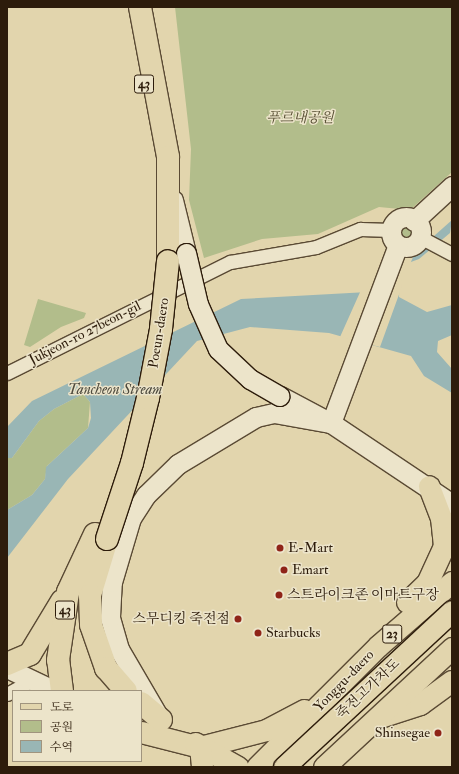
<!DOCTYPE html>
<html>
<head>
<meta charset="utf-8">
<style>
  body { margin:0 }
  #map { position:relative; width:459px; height:774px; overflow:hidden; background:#e2d5ad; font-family:"IM FELL Double Pica","Noto Serif KR",serif }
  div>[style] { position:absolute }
  .green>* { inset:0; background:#b2bd8b }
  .round { border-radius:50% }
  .water>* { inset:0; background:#99b6b5 }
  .pier>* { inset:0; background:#e2d5ad }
  .roads { filter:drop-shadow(1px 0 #5a4a34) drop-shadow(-1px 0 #5a4a34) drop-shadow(0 1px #5a4a34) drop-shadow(0 -1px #5a4a34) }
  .street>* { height:13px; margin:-6.5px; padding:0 6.5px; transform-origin:6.5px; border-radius:6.5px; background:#ece4ca }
  .secondary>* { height:19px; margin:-9.5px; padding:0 9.5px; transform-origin:9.5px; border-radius:9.5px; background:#ece4ca }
  .secondary>.ring { margin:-9.5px; padding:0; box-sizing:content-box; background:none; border:19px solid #ece4ca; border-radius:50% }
  .primary>* { height:21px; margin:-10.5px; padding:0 10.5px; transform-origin:10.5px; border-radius:10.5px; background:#e2d5ad }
  .highway>* { height:22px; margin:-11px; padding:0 11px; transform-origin:11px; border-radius:11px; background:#e2d5ad }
  .bridges { filter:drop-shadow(1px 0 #2d1c0b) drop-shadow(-1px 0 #2d1c0b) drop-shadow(0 1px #2d1c0b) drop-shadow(0 -1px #2d1c0b) }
  .secondary-bridge>* { height:19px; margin:-9.5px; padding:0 9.5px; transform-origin:9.5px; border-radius:9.5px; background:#ece4ca }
  .primary-bridge>* { height:21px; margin:-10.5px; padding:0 10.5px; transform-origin:10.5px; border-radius:10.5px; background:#e2d5ad }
  .highway-bridge>* { height:22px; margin:-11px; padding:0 11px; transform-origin:11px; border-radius:11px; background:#e2d5ad }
  .dots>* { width:11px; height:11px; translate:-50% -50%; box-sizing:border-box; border:2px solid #ece4ca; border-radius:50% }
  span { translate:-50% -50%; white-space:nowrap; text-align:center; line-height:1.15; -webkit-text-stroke:3px #ece4ca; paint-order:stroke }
  .shield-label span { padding:1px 3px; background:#ece4ca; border:1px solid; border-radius:3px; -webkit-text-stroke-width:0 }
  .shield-label { font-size:13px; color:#2d1c0b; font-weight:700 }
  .park-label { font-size:14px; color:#554c31; font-style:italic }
  .street-label { font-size:14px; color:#2d1c0b }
  .poi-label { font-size:14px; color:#2d1c0b }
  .left { translate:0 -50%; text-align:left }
  .right { translate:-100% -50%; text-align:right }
  .water-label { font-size:15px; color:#4d4a3e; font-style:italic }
  .frame { position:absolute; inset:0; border:8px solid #2d1c0b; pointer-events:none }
  .legend { position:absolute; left:12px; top:690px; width:130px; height:72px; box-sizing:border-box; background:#ece4ca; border:1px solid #a0947e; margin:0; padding:5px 7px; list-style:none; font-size:12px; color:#2d1c0b }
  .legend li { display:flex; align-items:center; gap:8px; height:20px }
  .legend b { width:20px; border:1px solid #a0947e }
</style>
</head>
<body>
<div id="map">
  <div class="green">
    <i style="clip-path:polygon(175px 7px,452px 7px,452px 172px,410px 210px,379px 207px,318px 234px,262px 239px,204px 258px,189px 200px,191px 149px)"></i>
    <i class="round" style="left:399px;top:225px;width:14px;height:14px"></i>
    <i style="clip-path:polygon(38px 299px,86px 313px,84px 318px,61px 327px,30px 347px,24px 345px)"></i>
    <i style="clip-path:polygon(83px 394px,90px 402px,88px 428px,47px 466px,45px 479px,32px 495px,7px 510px,7px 458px,12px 458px,39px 421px,54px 409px)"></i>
  </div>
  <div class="water">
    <i style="clip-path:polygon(452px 220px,450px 233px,419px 259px,400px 266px,399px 297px,427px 312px,452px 305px,452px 335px,438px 341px,437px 352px,452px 369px,452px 393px,424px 376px,411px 356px,329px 333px,250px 327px,197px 341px,68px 479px,7px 558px,7px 510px,32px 495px,45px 479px,46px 467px,88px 428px,91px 418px,90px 402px,83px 394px,54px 409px,39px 421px,12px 458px,7px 458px,7px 427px,32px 401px,241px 299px,368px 292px,386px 256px,416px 252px)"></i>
  </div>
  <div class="pier">
    <i style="clip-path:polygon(414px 255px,410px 264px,402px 268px,401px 289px,380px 347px,340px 337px,361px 290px,366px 290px,383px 258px)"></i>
  </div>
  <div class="roads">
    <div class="street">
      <i style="left:420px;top:237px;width:36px;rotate:28deg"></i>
      <i style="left:7px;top:373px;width:249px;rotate:-26.5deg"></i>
      <i style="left:230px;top:262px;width:87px;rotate:-9.9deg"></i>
      <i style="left:316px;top:247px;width:48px;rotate:-22.2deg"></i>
      <i style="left:360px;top:229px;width:31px;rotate:2deg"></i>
      <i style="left:7px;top:694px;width:29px;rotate:-29deg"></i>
    </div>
    <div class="secondary">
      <i style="left:173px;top:200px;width:55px;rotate:76.2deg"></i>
      <i class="ring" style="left:391px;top:217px;width:11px;height:11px"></i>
      <i style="left:414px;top:221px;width:52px;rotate:-42.6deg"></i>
      <i style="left:280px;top:396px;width:58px;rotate:27.9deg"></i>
      <i style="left:331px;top:423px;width:146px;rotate:33.8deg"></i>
      <i style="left:331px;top:423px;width:190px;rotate:-69.4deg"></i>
      <i style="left:7px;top:668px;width:53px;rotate:25.6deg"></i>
      <i style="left:157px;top:714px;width:75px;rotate:-120.3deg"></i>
      <i style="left:119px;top:649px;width:33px;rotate:-106deg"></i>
      <i style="left:110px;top:617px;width:35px;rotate:-87deg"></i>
      <i style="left:112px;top:582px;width:67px;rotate:-73.5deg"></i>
      <i style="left:131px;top:518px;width:27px;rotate:-57deg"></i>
      <i style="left:146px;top:495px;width:45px;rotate:-44.1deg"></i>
      <i style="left:178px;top:464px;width:91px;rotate:-31.1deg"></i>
      <i style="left:256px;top:417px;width:18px;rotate:-13deg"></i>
      <i style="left:274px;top:413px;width:58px;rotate:10deg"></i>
    </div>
    <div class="primary">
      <i style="left:407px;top:602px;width:28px;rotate:-44deg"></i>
      <i style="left:427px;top:583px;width:41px;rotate:-65.3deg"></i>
      <i style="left:444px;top:546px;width:28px;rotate:-96deg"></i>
      <i style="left:441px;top:518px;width:34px;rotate:-111deg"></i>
      <i style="left:383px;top:716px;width:39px;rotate:-18deg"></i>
      <i style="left:420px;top:704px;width:39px;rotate:-36deg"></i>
      <i style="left:141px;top:732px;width:61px;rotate:14.3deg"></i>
      <i style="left:200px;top:747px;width:68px;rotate:-14.4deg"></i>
      <i style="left:266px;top:730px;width:43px;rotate:-27.8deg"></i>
      <i style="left:195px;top:743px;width:49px;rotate:29.2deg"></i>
      <i style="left:200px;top:747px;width:20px;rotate:84deg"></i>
      <i style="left:257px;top:767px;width:171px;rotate:-45deg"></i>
      <i style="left:378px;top:646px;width:98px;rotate:-40.9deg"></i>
      <i style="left:324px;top:767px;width:175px;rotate:-42.9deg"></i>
    </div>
    <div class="highway">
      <i style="left:140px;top:7px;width:153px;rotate:79.4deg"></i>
      <i style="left:168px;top:157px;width:104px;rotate:90deg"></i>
      <i style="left:107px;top:539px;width:59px;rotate:106.9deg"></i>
      <i style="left:90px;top:595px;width:30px;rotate:88deg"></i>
      <i style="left:91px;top:625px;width:46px;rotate:70.8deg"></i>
      <i style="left:106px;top:668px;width:30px;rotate:49deg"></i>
      <i style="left:7px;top:664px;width:25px;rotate:-23deg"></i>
      <i style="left:30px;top:654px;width:62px;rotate:-58.9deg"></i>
      <i style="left:62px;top:691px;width:31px;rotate:-97deg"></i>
      <i style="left:58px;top:660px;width:69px;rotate:-81.6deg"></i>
      <i style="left:68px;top:592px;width:64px;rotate:-65deg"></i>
      <i style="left:141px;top:703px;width:26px;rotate:40deg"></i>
    </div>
  </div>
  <div class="bridges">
    <div class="secondary-bridge">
      <i style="left:186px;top:253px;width:52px;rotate:76.8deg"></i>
      <i style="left:198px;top:304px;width:49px;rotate:66deg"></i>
      <i style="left:218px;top:349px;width:44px;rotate:43.2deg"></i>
      <i style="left:250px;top:379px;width:34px;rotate:30deg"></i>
    </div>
    <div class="primary-bridge">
      <i style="left:284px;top:767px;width:229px;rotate:-42.9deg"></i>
    </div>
    <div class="highway-bridge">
      <i style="left:107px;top:539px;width:80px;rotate:-71.8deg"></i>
      <i style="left:132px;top:463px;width:67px;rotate:-76.2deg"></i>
      <i style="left:148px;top:398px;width:70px;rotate:-79.3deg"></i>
      <i style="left:161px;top:329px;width:68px;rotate:-84.1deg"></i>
    </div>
  </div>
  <div class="dots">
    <i style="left:280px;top:548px;background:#8f2418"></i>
    <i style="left:284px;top:570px;background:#8f2418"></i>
    <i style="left:279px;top:595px;background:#8f2418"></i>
    <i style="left:238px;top:619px;background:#8f2418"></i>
    <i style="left:258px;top:633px;background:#8f2418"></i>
    <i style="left:438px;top:733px;background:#8f2418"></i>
  </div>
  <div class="shield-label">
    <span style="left:144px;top:84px">43</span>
    <span style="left:65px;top:610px">43</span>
    <span style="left:392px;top:634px">23</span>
  </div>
  <div class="park-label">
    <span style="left:300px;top:118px">푸르내공원</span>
  </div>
  <div class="street-label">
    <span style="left:85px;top:333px;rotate:-27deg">Jukjeon-ro 27beon-gil</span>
    <span style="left:159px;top:333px;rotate:-81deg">Poeun-daero</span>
    <span style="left:344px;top:681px;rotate:-46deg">Yonggu-daero</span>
    <span style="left:368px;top:689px;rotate:-43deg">죽전고가차도</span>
  </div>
  <div class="poi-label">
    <span class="left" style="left:288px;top:548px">E-Mart</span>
    <span class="left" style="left:292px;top:570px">Emart</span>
    <span class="left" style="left:287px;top:595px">스트라이크존 이마트구장</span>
    <span class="right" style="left:230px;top:619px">스무디킹 죽전점</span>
    <span class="left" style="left:266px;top:633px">Starbucks</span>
    <span class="right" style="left:430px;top:733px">Shinsegae</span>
  </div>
  <div class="water-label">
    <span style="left:115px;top:390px">Tancheon Stream</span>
  </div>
  <div class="frame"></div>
  <ul class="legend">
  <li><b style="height:5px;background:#e2d5ad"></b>도로</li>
  <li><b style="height:11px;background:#b2bd8b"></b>공원</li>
  <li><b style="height:11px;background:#99b6b5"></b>수역</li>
  </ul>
</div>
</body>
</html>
